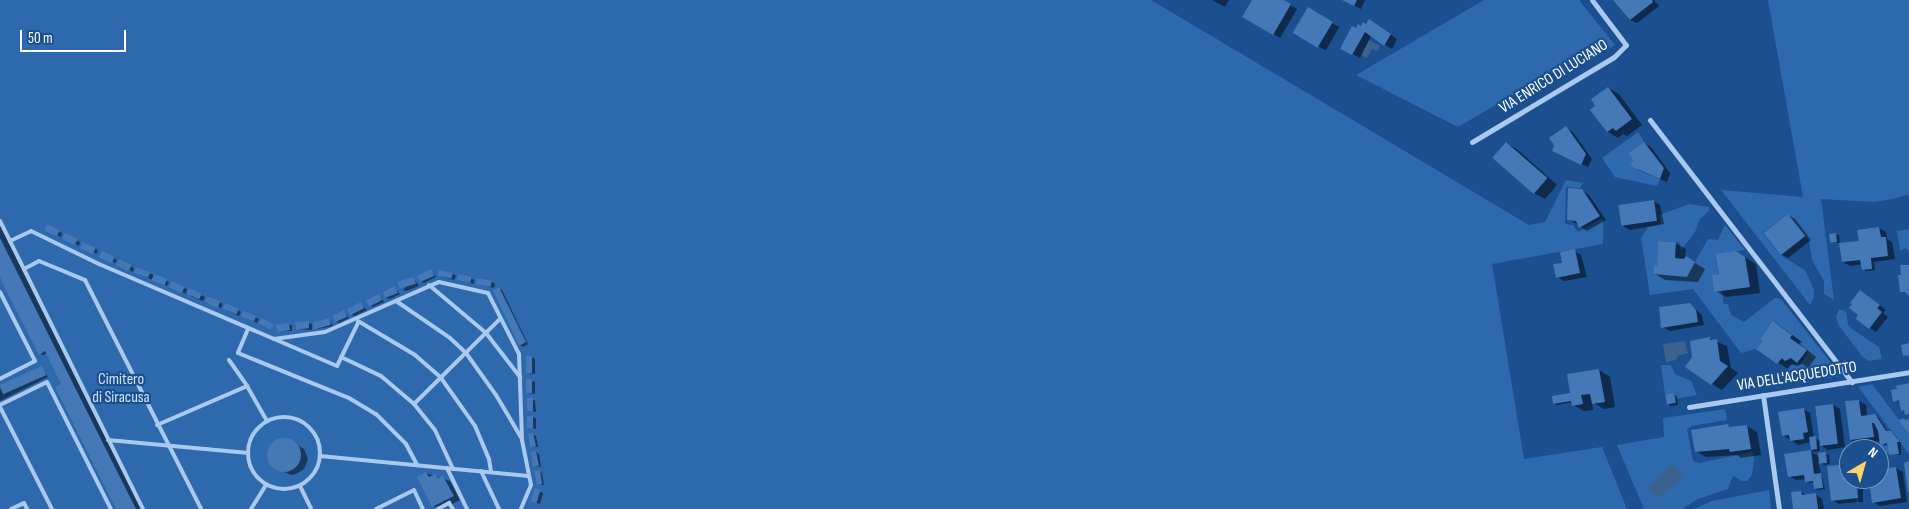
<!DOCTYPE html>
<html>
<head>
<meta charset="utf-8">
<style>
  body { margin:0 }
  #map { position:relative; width:1909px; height:509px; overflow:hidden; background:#1b4f8f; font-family:"Sofia Sans Condensed",sans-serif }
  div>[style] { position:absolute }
  .green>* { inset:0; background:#2e69ad }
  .water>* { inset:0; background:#3c6290; transform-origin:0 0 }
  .shadow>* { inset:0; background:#0007; transform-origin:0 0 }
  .building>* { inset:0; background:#4478b7; transform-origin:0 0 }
  .round { border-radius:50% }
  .service>* { height:4px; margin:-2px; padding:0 2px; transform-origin:2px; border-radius:2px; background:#a9c9ee }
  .service>.ring { margin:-2px; padding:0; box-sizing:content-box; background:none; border:4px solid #a9c9ee; border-radius:50% }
  .minor>* { height:5px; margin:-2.5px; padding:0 2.5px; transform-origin:2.5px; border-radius:2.5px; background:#a9c9ee }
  span { translate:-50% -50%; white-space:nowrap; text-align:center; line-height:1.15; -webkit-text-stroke:4.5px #1b4f8f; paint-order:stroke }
  .street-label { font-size:16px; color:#fff }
  .park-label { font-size:16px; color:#cfe3fa }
  .north { position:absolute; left:1839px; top:439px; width:50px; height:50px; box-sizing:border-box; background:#1b4f8f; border:1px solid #7695bc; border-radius:50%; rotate:38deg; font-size:14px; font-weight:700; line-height:20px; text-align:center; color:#fff }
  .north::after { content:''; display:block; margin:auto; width:18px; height:22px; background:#ffd166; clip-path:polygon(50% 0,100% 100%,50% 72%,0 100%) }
  .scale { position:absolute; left:20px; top:30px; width:106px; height:22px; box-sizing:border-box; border:2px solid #fff; border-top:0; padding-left:6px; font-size:15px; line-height:18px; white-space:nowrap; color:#fff; -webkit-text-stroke:4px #1b4f8f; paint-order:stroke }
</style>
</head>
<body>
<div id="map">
  <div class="green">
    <i style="clip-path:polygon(0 0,1151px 0,1529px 225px,1545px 222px,1566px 180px,1583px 183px,1580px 188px,1566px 187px,1565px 224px,1573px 225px,1578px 232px,1603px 218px,1603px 244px,1492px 264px,1524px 459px,1602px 447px,1627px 509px,0 509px)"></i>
    <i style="clip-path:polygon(1484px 0,1579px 0,1615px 45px,1571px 72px,1557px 69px,1458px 127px,1356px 75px)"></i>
    <i style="clip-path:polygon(1768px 0,1909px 0,1909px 194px,1893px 199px,1874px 202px,1821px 199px,1834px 300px,1824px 294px,1824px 281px,1812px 260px,1809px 241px,1788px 214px,1763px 233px,1780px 255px,1805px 270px,1814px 290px,1814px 297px,1810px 305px,1721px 190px,1803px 197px)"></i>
    <i style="clip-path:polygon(1638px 132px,1644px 142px,1628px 153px,1633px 160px,1630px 166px,1660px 179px,1657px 186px,1615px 177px,1602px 158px)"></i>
    <i style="clip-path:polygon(1689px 204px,1709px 207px,1709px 211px,1700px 219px,1695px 232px,1681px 250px,1679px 242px,1658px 241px,1657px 266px,1654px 266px,1653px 274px,1687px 276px,1708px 239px,1718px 240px,1725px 225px,1745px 250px,1715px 255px,1724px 304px,1728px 304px,1731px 315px,1744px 322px,1775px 298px,1781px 299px,1841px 376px,1796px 383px,1788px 374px,1787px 365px,1800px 364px,1809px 352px,1798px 344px,1800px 341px,1774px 321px,1760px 338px,1763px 341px,1756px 349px,1741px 353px,1693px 289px,1650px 295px,1641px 238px,1648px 227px,1661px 224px,1659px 215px)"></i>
    <i style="clip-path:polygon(1909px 229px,1909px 251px,1905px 248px,1900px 251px,1897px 231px)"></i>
    <i style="clip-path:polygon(1839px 309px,1846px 312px,1848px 325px,1852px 329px,1879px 347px,1882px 359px,1868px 361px,1862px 356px,1839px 326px,1836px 317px)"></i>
    <i style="clip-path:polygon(1661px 365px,1671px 365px,1675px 374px,1691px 381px,1697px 395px,1675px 399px,1674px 393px,1665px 395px)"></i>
    <i style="clip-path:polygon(1872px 384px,1909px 433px,1909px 454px,1858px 387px)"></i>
    <i style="clip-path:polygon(1725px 409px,1727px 420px,1692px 426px,1687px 429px,1693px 461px,1699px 463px,1752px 452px,1754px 458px,1752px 475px,1747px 481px,1742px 481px,1734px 476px,1731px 480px,1728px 489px,1698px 499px,1682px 509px,1644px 509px,1617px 445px,1664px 437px,1663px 418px)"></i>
    <i style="clip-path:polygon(1887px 443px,1889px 453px,1879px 454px,1879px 449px,1873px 449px,1873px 445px)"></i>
    <i style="clip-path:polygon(1769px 490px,1771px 509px,1694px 509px,1712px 501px)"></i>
  </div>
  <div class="water">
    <i style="clip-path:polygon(1369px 40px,1380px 46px,1377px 51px,1372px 49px,1367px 58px,1361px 55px)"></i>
    <i style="clip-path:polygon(1685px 341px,1688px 353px,1678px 356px,1676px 360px,1666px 362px,1663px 344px)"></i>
    <i style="left:1674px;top:464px;width:16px;height:35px;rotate:50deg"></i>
  </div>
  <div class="shadow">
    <i style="clip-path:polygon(1212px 0,1229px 0,1225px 7px)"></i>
    <i style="clip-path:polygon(1253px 0,1282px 0,1297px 9px,1280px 38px,1244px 16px)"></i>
    <i style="clip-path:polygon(1343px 0,1365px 0,1361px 9px)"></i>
    <i style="clip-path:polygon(1616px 0,1654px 0,1659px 6px,1637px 23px,1630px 20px)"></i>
    <i style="left:1308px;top:9px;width:36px;height:27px;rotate:30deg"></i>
    <i style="clip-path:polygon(1376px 24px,1397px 39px,1392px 49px,1375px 39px,1376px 37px,1372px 34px,1360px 58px,1342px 48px,1356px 30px)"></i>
    <i style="clip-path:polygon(1608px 88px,1619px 94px,1642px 125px,1627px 136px,1623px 134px,1618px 138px,1608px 132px,1597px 106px)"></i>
    <i style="clip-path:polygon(1566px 128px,1573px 132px,1592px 159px,1588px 167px,1560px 155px)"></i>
    <i style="clip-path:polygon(1506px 143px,1517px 149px,1557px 185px,1545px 199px,1534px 193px)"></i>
    <i style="clip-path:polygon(1644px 143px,1651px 147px,1670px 173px,1667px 182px,1638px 170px)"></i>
    <i style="clip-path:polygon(1582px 191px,1589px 195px,1606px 220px,1587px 231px,1569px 219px)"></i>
    <i style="clip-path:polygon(1653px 201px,1660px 205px,1664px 224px,1630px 230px,1623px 226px)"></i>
    <i style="clip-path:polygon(1788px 215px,1795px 219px,1811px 240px,1788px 258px,1781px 254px)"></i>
    <i style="clip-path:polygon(0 220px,145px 509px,118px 509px,47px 353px,43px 355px,40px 354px,0 274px)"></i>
    <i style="clip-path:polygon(48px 226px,62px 233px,61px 237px,46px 230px)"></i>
    <i style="clip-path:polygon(1879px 228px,1886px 232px,1887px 239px,1892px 242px,1895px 259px,1874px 262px,1875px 270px,1866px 271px,1863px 269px,1862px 264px,1850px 266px,1843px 262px)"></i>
    <i style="clip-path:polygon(1836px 234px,1839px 236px,1840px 243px,1831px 242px)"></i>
    <i style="clip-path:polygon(66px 235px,80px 242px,79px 246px,64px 238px)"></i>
    <i style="clip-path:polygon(84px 243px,98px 250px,97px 254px,82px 247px)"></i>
    <i style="clip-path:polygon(1675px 243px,1686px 249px,1685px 257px,1705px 269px,1698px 282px,1665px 280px,1655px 274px)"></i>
    <i style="clip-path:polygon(1574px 251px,1581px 255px,1587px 277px,1564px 281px,1557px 277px)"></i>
    <i style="clip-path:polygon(103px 252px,117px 260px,115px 263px,101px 256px)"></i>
    <i style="clip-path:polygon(1736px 252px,1756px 264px,1760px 293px,1726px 297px,1716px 291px,1720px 275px)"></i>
    <i style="clip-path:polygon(120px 261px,134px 268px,133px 272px,118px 264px)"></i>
    <i style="clip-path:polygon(430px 271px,436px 277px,424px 283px,421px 281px)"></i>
    <i style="clip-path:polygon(149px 273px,169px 282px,167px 286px,139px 274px)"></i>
    <i style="clip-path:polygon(453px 274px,456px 276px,454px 280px,442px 277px)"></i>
    <i style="clip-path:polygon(471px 278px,474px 280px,474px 284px,458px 279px)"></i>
    <i style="clip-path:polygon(414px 279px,419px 286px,406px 291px,403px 290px)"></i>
    <i style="clip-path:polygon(492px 282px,495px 284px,494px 288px,477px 283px)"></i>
    <i style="clip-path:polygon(174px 288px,184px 288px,187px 289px,186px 294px)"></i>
    <i style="clip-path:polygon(395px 288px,400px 294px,390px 299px,386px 298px,384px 293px)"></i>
    <i style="clip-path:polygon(499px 289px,502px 290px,528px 344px,523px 347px,520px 345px)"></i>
    <i style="clip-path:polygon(190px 290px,205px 297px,203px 301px,191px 296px)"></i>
    <i style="clip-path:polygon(1861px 291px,1886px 310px,1883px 313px,1888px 317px,1876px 332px,1870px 328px)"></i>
    <i style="clip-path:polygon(379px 295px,384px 302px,373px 307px,370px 306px)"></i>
    <i style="clip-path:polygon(208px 297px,223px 304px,221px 308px,209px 303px)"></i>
    <i style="clip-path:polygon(361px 304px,367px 310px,354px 316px,351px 314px)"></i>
    <i style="clip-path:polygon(1690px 304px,1702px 315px,1704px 325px,1670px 331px,1663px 327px)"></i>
    <i style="clip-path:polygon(238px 310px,241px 312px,239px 316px,228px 311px)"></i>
    <i style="clip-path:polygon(244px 312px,259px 319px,257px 323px,245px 318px)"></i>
    <i style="clip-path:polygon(344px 312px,349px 318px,339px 323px,336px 321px)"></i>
    <i style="clip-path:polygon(329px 319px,333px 326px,318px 329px,315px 327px)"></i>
    <i style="clip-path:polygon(1774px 322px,1802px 342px,1800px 344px,1816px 357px,1808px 368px,1802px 364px,1797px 366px,1792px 364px,1788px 369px,1768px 356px,1763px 342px)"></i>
    <i style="clip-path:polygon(308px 323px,312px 324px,312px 330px,297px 329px)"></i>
    <i style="clip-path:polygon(289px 324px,292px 326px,292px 331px,278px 330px)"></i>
    <i style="clip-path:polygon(1710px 339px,1727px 346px,1731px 368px,1738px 373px,1722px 390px,1712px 384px)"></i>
    <i style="clip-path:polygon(532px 357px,535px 359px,535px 374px,528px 373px)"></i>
    <i style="clip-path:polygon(41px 368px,48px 377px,0 401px,0 388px)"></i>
    <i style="clip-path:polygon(1599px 370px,1610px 377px,1615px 407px,1604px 409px,1592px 402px,1593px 410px,1584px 411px,1573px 405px,1573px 402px,1557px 405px,1554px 403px,1571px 394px)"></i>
    <i style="clip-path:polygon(528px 380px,535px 382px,535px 394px,528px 393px)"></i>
    <i style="clip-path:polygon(1674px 395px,1677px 396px,1678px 405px,1671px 406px,1668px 404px)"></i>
    <i style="clip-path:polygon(532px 399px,535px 401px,536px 412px,528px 410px)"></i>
    <i style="clip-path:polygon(1859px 401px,1866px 405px,1867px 416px,1878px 417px,1888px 432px,1894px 434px,1901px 443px,1901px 455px,1890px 454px,1889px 445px,1884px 446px,1881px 441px,1858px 444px,1851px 440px)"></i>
    <i style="clip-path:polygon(1833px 405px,1840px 409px,1845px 447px,1828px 450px,1819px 444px,1820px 451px,1811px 452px,1820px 457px,1825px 453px,1829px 455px,1830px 464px,1824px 465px,1818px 462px,1825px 489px,1818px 490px,1815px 488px,1815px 482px,1809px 483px,1806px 479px,1796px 480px,1789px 476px,1786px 455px,1812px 451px,1811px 442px,1798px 445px,1783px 435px,1803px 409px,1810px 413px,1814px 438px,1821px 441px)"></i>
    <i style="clip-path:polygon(533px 417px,536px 419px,536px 429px,528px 427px)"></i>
    <i style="clip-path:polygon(1728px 426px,1732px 428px,1747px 426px,1757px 432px,1761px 455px,1741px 458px,1737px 455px,1706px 457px,1696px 451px)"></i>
    <i style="clip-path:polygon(533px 435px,536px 436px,538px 447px,531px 446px)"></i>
    <i style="clip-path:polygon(282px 439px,292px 442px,304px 449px,308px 459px,304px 469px,296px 474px,291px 475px,274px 467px,269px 458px,270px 448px)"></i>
    <i style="clip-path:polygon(1849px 450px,1849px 479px,1855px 479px,1857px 502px,1839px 504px,1832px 500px,1841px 466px)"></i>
    <i style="clip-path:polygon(536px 452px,539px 454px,541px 467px,535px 466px)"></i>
    <i style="clip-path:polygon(1896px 468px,1903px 472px,1907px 502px,1880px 506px,1873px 502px,1879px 471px)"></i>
    <i style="clip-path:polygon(539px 471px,542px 473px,544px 485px,538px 484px)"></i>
    <i style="clip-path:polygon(426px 473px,450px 481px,460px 500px,442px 509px,433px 506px)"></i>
    <i style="left:1858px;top:479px;width:5px;height:23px"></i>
    <i style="clip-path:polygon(535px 490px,543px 493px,540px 504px,534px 502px)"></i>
    <i style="clip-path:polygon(1801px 492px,1807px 496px,1815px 494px,1822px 499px,1824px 509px,1795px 509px)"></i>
  </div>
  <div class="building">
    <i style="clip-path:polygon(1252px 0,1284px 0,1291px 4px,1273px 35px,1242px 17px)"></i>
    <i style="clip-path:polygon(1342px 0,1357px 0,1354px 6px)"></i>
    <i style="clip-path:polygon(1613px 0,1652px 0,1653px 2px,1630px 20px)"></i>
    <i style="left:1308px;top:7px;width:29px;height:30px;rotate:31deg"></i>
    <i style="clip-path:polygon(1369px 19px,1391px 34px,1384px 46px,1365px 32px,1352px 55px,1340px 49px,1352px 26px,1356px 28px,1358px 24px,1361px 26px,1363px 22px,1366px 24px)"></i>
    <i style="clip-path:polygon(1608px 87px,1632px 119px,1616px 131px,1613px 128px,1607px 132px,1590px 110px,1595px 106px,1591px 99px)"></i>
    <i style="clip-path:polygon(1566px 126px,1586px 154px,1581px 165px,1552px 151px,1554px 145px,1549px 138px)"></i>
    <i style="left:1506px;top:142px;width:55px;height:21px;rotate:41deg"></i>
    <i style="clip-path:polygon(1644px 142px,1664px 168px,1660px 179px,1630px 166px,1633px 160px,1628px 153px)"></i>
    <i style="clip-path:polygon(1568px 188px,1582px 189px,1600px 216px,1579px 228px,1576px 221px,1567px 220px)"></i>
    <i style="left:1654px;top:200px;width:21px;height:36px;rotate:82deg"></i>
    <i style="left:1788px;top:214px;width:28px;height:31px;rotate:52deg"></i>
    <i style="left:47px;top:224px;width:14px;height:7px;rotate:25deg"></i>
    <i style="clip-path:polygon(1879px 227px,1881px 237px,1886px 237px,1888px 256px,1871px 258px,1872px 269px,1862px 270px,1860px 260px,1842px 262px,1839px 243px,1859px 241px,1857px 230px)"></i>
    <i style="left:65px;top:233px;width:14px;height:7px;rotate:25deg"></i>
    <i style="left:1836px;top:233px;width:9px;height:7px;rotate:84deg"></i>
    <i style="clip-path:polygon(0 238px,136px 509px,116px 509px,55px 387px,61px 384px,45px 351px,39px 355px,5px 288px,0 277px)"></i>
    <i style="clip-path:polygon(1658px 241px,1676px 242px,1675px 258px,1684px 259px,1686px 256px,1695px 262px,1687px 277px,1653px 274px,1654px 265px,1657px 266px)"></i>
    <i style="left:83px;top:242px;width:14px;height:7px;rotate:25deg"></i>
    <i style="clip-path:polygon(1575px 249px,1580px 273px,1556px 278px,1553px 264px,1562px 263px,1560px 252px)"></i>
    <i style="left:102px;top:251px;width:14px;height:7px;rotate:25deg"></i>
    <i style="clip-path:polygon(1736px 251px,1745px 257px,1750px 287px,1714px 292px,1712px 275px,1719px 274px,1715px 254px)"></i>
    <i style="left:119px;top:259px;width:14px;height:7px;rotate:25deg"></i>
    <i style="clip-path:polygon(1900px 265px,1909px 265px,1909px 296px,1905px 292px,1900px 292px,1898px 275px,1901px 275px)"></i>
    <i style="left:136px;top:267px;width:15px;height:6px;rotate:20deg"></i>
    <i style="clip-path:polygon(431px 269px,434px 276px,420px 282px,417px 276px)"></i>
    <i style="left:439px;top:270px;width:14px;height:6px;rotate:12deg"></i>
    <i style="left:154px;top:274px;width:14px;height:7px;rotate:21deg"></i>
    <i style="left:458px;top:274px;width:14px;height:6px;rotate:12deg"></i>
    <i style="left:414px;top:277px;width:7px;height:17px;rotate:74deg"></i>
    <i style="left:477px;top:278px;width:15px;height:6px;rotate:11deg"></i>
    <i style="left:172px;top:281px;width:14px;height:7px;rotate:25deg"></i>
    <i style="clip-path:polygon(395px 286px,398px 293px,385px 298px,383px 292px)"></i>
    <i style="clip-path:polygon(499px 287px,526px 342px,519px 346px,493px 290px)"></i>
    <i style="left:189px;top:288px;width:14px;height:6px;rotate:25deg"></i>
    <i style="clip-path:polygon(1860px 290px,1880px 305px,1877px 308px,1882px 312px,1869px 329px,1856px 319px,1858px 315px,1849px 308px,1852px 304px,1850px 303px)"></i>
    <i style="clip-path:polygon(379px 294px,382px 300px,369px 307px,366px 300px)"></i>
    <i style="clip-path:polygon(207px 296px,220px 301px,218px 308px,205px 302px)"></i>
    <i style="left:361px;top:302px;width:7px;height:16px;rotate:63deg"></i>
    <i style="left:225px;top:303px;width:15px;height:6px;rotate:23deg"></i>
    <i style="clip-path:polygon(1690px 303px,1696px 310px,1698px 322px,1661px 328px,1659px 307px)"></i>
    <i style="clip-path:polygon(344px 310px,347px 317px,335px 322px,332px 316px)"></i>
    <i style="left:243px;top:311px;width:14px;height:6px;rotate:21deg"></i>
    <i style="left:261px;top:318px;width:14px;height:6px;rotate:25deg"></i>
    <i style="left:329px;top:318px;width:7px;height:17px;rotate:74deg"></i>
    <i style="clip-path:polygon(309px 321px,309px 328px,296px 330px,295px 322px)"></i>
    <i style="clip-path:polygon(1773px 321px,1792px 335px,1790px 338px,1807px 350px,1797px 363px,1791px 358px,1785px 361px,1782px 358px,1777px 364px,1756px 349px,1763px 341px,1760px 339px)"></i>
    <i style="left:289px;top:323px;width:7px;height:13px;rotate:82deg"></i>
    <i style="clip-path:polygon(1710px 337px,1710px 340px,1717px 339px,1720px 361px,1728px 366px,1711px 385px,1685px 367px,1692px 357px,1690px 341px)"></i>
    <i style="clip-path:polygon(1909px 343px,1909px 355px,1903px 356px,1901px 345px)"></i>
    <i style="left:526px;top:356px;width:6px;height:17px"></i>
    <i style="left:42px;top:366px;width:10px;height:47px;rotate:66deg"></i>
    <i style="clip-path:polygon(1599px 369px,1605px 402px,1592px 404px,1590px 394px,1581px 395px,1583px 404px,1572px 406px,1571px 401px,1553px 404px,1552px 396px,1570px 393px,1567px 374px)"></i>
    <i style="left:526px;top:379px;width:6px;height:14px"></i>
    <i style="clip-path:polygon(1909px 383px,1909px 414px,1905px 415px,1904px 410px,1901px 411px,1899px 400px,1893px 402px,1891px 390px,1897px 389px,1896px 386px)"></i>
    <i style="left:1674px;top:393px;width:10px;height:9px;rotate:79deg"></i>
    <i style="left:527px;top:398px;width:6px;height:13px"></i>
    <i style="clip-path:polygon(1859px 400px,1861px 416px,1875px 414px,1886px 431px,1891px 431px,1900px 442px,1897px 442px,1899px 454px,1889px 455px,1887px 443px,1880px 445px,1878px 431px,1874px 423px,1872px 423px,1874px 437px,1850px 440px,1845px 401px)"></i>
    <i style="left:1833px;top:404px;width:40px;height:18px;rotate:83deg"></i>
    <i style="clip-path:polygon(1804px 408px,1808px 432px,1803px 433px,1804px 439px,1790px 441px,1789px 435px,1782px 436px,1778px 412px)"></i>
    <i style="left:527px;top:416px;width:6px;height:12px"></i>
    <i style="clip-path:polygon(1904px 418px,1905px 420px,1909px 419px,1909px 433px,1898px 420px)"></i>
    <i style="clip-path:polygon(1728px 424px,1729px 427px,1747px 425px,1751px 449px,1730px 452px,1729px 449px,1695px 452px,1691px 430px)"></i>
    <i style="clip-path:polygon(533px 433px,536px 446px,530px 447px,528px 434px)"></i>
    <i style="clip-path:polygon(1816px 436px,1817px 449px,1811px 450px,1809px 437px)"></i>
    <i class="round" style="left:267px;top:438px;width:34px;height:34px"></i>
    <i style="clip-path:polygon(1868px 446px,1868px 449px,1856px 449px,1856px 448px)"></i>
    <i style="clip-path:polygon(1849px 449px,1849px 479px,1855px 479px,1858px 498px,1831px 501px,1827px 466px,1840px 465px,1839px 459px,1843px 459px,1842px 450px)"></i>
    <i style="clip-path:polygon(1811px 450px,1814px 474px,1821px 473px,1823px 488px,1814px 489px,1813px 481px,1805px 482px,1804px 475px,1788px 477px,1784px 454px)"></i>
    <i style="clip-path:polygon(536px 451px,539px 466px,533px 466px,531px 452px)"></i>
    <i style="left:1826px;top:452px;width:11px;height:8px;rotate:85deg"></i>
    <i style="clip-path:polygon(1909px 461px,1909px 492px,1908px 492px,1904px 463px)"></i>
    <i style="clip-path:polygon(1896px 467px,1901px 498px,1872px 503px,1869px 481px,1879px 479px,1879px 469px)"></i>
    <i style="clip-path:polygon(540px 470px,542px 484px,537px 485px,534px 471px)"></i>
    <i style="clip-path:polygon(426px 472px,429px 477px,435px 474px,438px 478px,443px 476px,454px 496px,432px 507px,417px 477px)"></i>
    <i style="left:535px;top:488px;width:6px;height:14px;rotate:18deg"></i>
    <i style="clip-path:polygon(1801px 491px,1802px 495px,1816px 493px,1818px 509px,1793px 509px,1791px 492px)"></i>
  </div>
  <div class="service">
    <i style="left:0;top:221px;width:322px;rotate:63.6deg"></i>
    <i style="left:10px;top:241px;width:23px;rotate:-25deg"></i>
    <i style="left:31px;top:231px;width:76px;rotate:25.9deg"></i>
    <i style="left:99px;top:264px;width:259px;rotate:23.2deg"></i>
    <i style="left:337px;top:366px;width:48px;rotate:-64deg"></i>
    <i style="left:24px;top:269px;width:17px;rotate:-28deg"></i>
    <i style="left:39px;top:261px;width:50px;rotate:22.4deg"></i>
    <i style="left:85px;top:280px;width:257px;rotate:63.1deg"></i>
    <i style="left:429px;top:285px;width:75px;rotate:40.1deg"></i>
    <i style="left:486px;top:333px;width:56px;rotate:52.3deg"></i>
    <i style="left:0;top:292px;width:77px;rotate:63.1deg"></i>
    <i style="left:35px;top:361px;width:39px;rotate:153deg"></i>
    <i style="left:396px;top:301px;width:65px;rotate:34.4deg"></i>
    <i style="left:450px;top:338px;width:22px;rotate:43deg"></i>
    <i style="left:466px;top:353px;width:52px;rotate:54.5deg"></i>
    <i style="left:496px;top:395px;width:51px;rotate:59.4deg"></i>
    <i style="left:358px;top:321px;width:66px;rotate:30.8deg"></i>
    <i style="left:415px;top:355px;width:35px;rotate:41deg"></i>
    <i style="left:441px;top:378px;width:59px;rotate:54.7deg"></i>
    <i style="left:475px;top:426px;width:36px;rotate:67deg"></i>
    <i style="left:489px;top:459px;width:13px;rotate:81deg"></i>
    <i style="left:248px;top:329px;width:26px;rotate:113deg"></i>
    <i style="left:238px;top:353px;width:120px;rotate:22.1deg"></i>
    <i style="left:349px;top:398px;width:31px;rotate:31deg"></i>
    <i style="left:376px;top:414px;width:42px;rotate:45deg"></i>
    <i style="left:406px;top:444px;width:24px;rotate:62deg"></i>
    <i style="left:274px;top:339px;width:51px;rotate:-7.8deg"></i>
    <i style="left:325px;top:332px;width:124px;rotate:-23.7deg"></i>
    <i style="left:439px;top:282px;width:50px;rotate:12.7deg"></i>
    <i style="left:488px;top:293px;width:68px;rotate:63.1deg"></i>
    <i style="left:519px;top:354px;width:86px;rotate:88deg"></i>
    <i style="left:522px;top:440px;width:46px;rotate:78.7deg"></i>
    <i style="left:531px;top:485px;width:26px;rotate:113deg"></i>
    <i style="left:341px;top:357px;width:44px;rotate:25.4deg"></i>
    <i style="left:381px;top:376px;width:43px;rotate:40.3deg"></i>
    <i style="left:414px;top:404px;width:33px;rotate:51deg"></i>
    <i style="left:435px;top:430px;width:43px;rotate:65.2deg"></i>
    <i style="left:229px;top:360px;width:32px;rotate:55deg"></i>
    <i style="left:414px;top:404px;width:121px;rotate:-44.7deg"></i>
    <i style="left:0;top:405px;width:52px;rotate:-26.1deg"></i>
    <i style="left:47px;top:382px;width:142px;rotate:63.3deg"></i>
    <i style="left:0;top:407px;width:114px;rotate:63deg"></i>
    <i class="ring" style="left:248px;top:417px;width:68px;height:68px"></i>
    <i style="left:157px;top:425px;width:98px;rotate:-23.4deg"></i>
    <i style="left:247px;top:386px;width:40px;rotate:60.3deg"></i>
    <i style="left:108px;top:440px;width:141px;rotate:5.3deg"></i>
    <i style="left:320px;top:456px;width:209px;rotate:5.5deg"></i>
    <i style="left:447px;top:468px;width:46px;rotate:64deg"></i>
    <i style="left:481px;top:471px;width:42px;rotate:64.7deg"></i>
    <i style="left:300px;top:486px;width:25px;rotate:64deg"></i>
    <i style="left:11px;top:509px;width:14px;rotate:-25deg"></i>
    <i style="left:24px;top:503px;width:7px;rotate:63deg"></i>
    <i style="left:251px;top:509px;width:28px;rotate:-58deg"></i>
    <i style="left:376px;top:509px;width:42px;rotate:-26.6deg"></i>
    <i style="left:414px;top:490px;width:21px;rotate:65deg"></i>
    <i style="left:438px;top:509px;width:13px;rotate:-29deg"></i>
    <i style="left:449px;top:503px;width:7px;rotate:56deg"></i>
  </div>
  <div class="minor">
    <i style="left:1650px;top:120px;width:331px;rotate:52.4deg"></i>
    <i style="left:1472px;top:142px;width:165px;rotate:-30.9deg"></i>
    <i style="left:1614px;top:57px;width:17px;rotate:-45deg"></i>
    <i style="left:1626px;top:45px;width:56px;rotate:-127.1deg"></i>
    <i style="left:1763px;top:395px;width:115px;rotate:82deg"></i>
    <i style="left:1689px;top:407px;width:223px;rotate:-9deg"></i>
  </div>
  <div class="street-label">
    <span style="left:1554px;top:77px;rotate:-32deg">VIA ENRICO DI LUCIANO</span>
    <span style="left:1797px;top:377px;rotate:-9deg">VIA DELL'ACQUEDOTTO</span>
  </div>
  <div class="park-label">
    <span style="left:121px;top:389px">Cimitero<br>di Siracusa</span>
  </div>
  <div class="north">N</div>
  <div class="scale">50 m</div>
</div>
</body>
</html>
